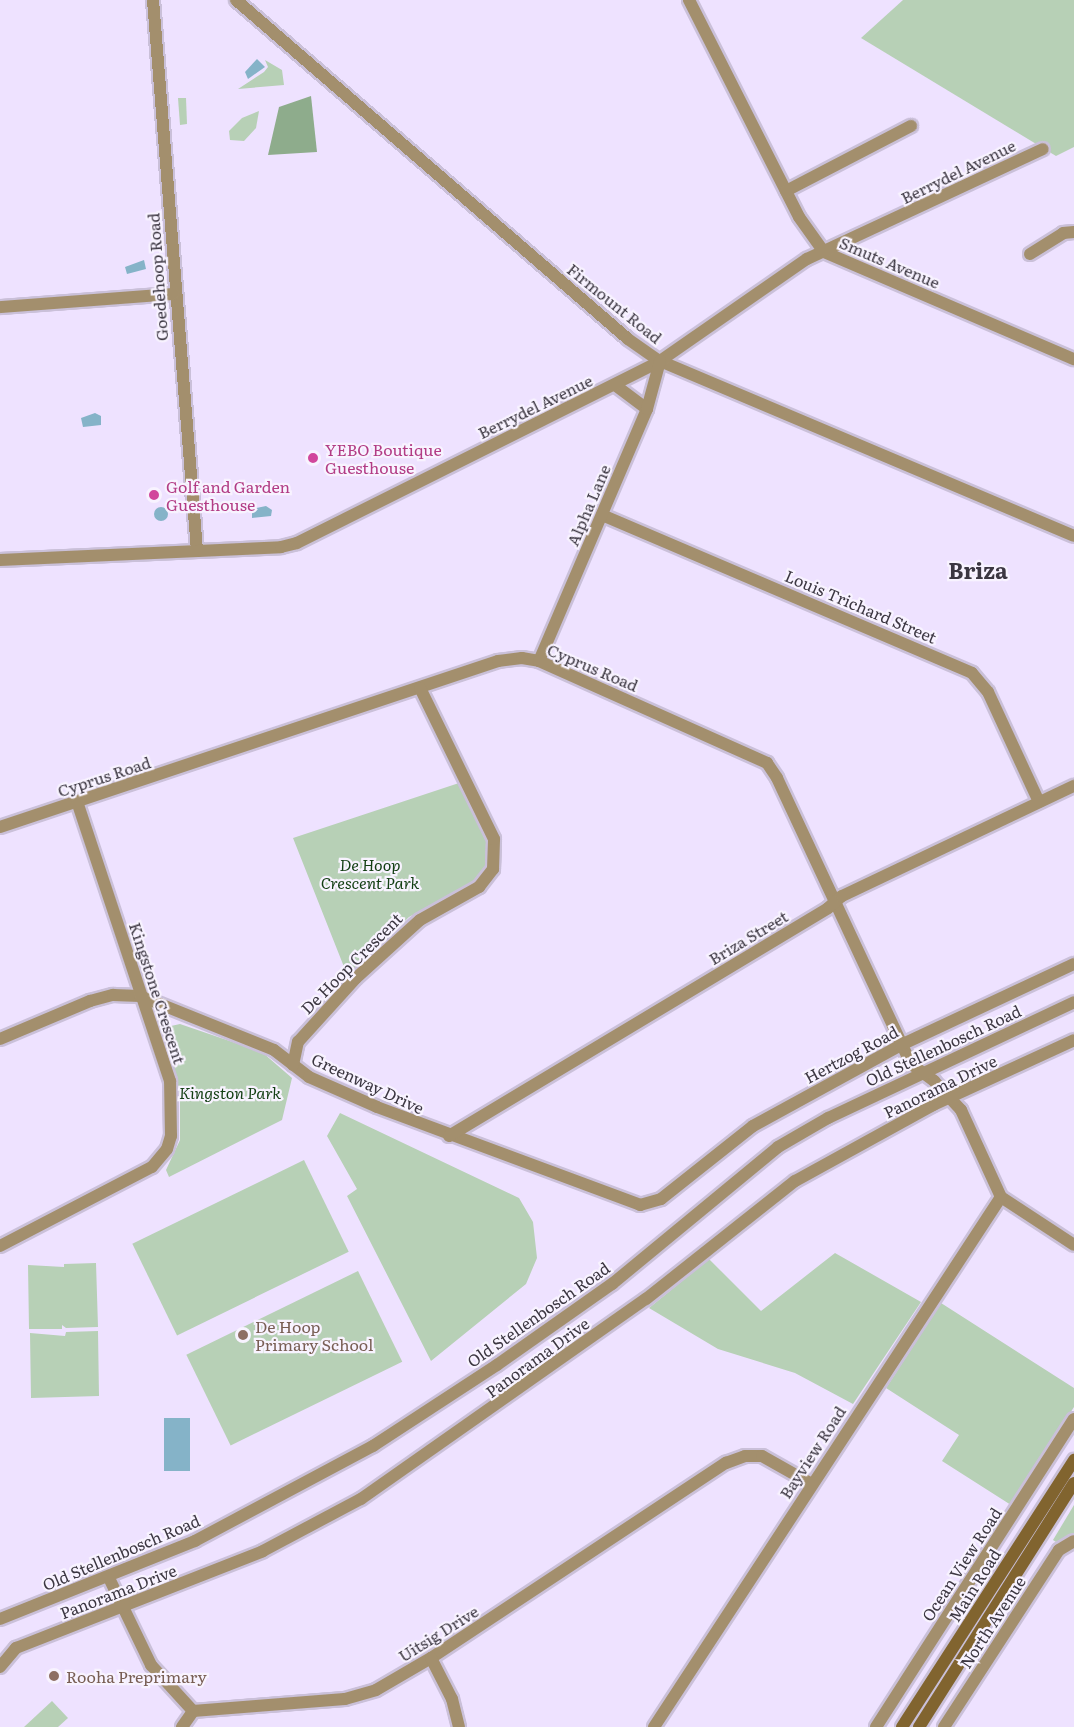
<!DOCTYPE html>
<html>
<head>
<meta charset="utf-8">
<style>
  body { margin:0 }
  #map { position:relative; width:1074px; height:1727px; overflow:hidden; background:#eee2ff; font-family:Literata,serif }
  div>[style] { position:absolute }
  .green>* { inset:0; background:#b7d0b6; transform-origin:0 0 }
  .forest>* { inset:0; background:#8eac8c }
  .water>* { inset:0; background:#85b3c8; transform-origin:0 0 }
  .round { border-radius:50% }
  .roads { filter:drop-shadow(2px 0 #cac0d9) drop-shadow(-2px 0 #cac0d9) drop-shadow(0 2px #cac0d9) drop-shadow(0 -2px #cac0d9) }
  .minor>* { height:12px; margin:-6px; padding:0 6px; transform-origin:6px; border-radius:6px; background:#a38f6d }
  .tertiary>* { height:12px; margin:-6px; padding:0 6px; transform-origin:6px; border-radius:6px; background:#a38f6d }
  .secondary>* { height:12px; margin:-6px; padding:0 6px; transform-origin:6px; border-radius:6px; background:#81642f }
  .dots>* { width:16px; height:16px; translate:-50% -50%; box-sizing:border-box; border:3px solid #f8f3ff; border-radius:50% }
  span { translate:-50% -50%; white-space:nowrap; text-align:center; line-height:1.15; -webkit-text-stroke:4.5px #f8f3ff; paint-order:stroke }
  .street-label { font-size:16px; color:#3c3742 }
  .hotel-label { font-size:16px; color:#b23c85 }
  .left { translate:0 -50%; text-align:left }
  .park-label { font-size:16px; color:#123e12; font-style:italic }
  .education-label { font-size:16px; color:#785e54 }
  .district-label { font-size:22px; color:#3c3742; font-weight:700 }
</style>
</head>
<body>
<div id="map">
  <div class="green">
    <i style="clip-path:polygon(903px 0,1074px 0,1074px 147px,1056px 156px,861px 38px)"></i>
    <i style="clip-path:polygon(265px 60px,282px 70px,284px 85px,238px 89px,264px 72px,268px 67px)"></i>
    <i style="clip-path:polygon(178px 98px,186px 98px,187px 124px,180px 125px)"></i>
    <i style="clip-path:polygon(259px 111px,256px 128px,244px 141px,230px 140px,229px 131px,242px 118px)"></i>
    <i style="clip-path:polygon(459px 783px,487px 840px,489px 860px,483px 873px,473px 882px,409px 917px,348px 977px,293px 838px)"></i>
    <i style="clip-path:polygon(180px 1024px,262px 1052px,292px 1078px,282px 1120px,169px 1177px,166px 1170px,180px 1140px,180px 1096px,165px 1038px,171px 1026px)"></i>
    <i style="clip-path:polygon(340px 1113px,519px 1198px,533px 1222px,537px 1258px,526px 1284px,431px 1361px,347px 1196px,357px 1189px,327px 1136px)"></i>
    <i style="left:304px;top:1160px;width:102px;height:191px;rotate:64deg"></i>
    <i style="clip-path:polygon(835px 1253px,921px 1302px,853px 1404px,795px 1373px,718px 1349px,649px 1308px,709px 1259px,761px 1311px)"></i>
    <i style="clip-path:polygon(96px 1263px,98px 1327px,66px 1328px,62px 1325px,62px 1329px,29px 1329px,28px 1265px,64px 1267px,64px 1264px)"></i>
    <i style="left:358px;top:1271px;width:101px;height:191px;rotate:64deg"></i>
    <i style="clip-path:polygon(941px 1303px,1074px 1388px,1074px 1407px,1011px 1505px,942px 1461px,959px 1435px,886px 1388px)"></i>
    <i style="clip-path:polygon(98px 1331px,99px 1396px,31px 1398px,30px 1333px,65px 1336px,66px 1332px)"></i>
    <i style="clip-path:polygon(1074px 1505px,1074px 1534px,1056px 1542px,1053px 1540px)"></i>
    <i style="clip-path:polygon(52px 1701px,68px 1718px,58px 1727px,24px 1727px)"></i>
  </div>
  <div class="forest">
    <i style="clip-path:polygon(311px 96px,317px 152px,268px 155px,279px 107px)"></i>
  </div>
  <div class="water">
    <i style="clip-path:polygon(257px 59px,265px 67px,248px 79px,245px 72px)"></i>
    <i style="clip-path:polygon(144px 260px,146px 269px,127px 274px,125px 267px)"></i>
    <i style="clip-path:polygon(95px 413px,101px 416px,101px 425px,83px 427px,81px 418px)"></i>
    <i style="clip-path:polygon(266px 506px,272px 510px,271px 516px,252px 518px,252px 509px)"></i>
    <i class="round" style="left:154px;top:507px;width:14px;height:14px"></i>
    <i style="left:164px;top:1418px;width:26px;height:53px"></i>
  </div>
  <div class="roads">
    <div class="minor">
      <i style="left:153px;top:0;width:553px;rotate:85.43deg"></i>
      <i style="left:236px;top:0;width:518px;rotate:40.85deg"></i>
      <i style="left:628px;top:339px;width:39px;rotate:35deg"></i>
      <i style="left:660px;top:361px;width:449px;rotate:22.9deg"></i>
      <i style="left:689px;top:0;width:243px;rotate:63.1deg"></i>
      <i style="left:799px;top:217px;width:43px;rotate:54.5deg"></i>
      <i style="left:824px;top:252px;width:272px;rotate:23.2deg"></i>
      <i style="left:786px;top:191px;width:141px;rotate:-27.5deg"></i>
      <i style="left:1030px;top:254px;width:39px;rotate:-32deg"></i>
      <i style="left:1063px;top:233px;width:11px;rotate:-5deg"></i>
      <i style="left:0;top:307px;width:174px;rotate:-4.3deg"></i>
      <i style="left:615px;top:385px;width:40px;rotate:37deg"></i>
      <i style="left:602px;top:515px;width:402px;rotate:23.1deg"></i>
      <i style="left:972px;top:673px;width:25px;rotate:50deg"></i>
      <i style="left:988px;top:692px;width:121px;rotate:65.1deg"></i>
      <i style="left:0;top:560px;width:281px;rotate:-2.6deg"></i>
      <i style="left:281px;top:547px;width:16px;rotate:-14deg"></i>
      <i style="left:297px;top:543px;width:406px;rotate:-26.6deg"></i>
      <i style="left:660px;top:361px;width:179px;rotate:-34.8deg"></i>
      <i style="left:807px;top:259px;width:260px;rotate:-25deg"></i>
      <i style="left:539px;top:661px;width:274px;rotate:-66.8deg"></i>
      <i style="left:647px;top:409px;width:50px;rotate:-74.8deg"></i>
      <i style="left:0;top:827px;width:525px;rotate:-18.43deg"></i>
      <i style="left:498px;top:661px;width:24px;rotate:-7deg"></i>
      <i style="left:522px;top:658px;width:17px;rotate:10deg"></i>
      <i style="left:539px;top:661px;width:250px;rotate:24.1deg"></i>
      <i style="left:767px;top:763px;width:18px;rotate:56deg"></i>
      <i style="left:777px;top:778px;width:316px;rotate:64.9deg"></i>
      <i style="left:911px;top:1064px;width:29px;rotate:36deg"></i>
      <i style="left:934px;top:1081px;width:40px;rotate:47deg"></i>
      <i style="left:961px;top:1110px;width:96px;rotate:65.3deg"></i>
      <i style="left:1001px;top:1197px;width:87px;rotate:33.3deg"></i>
      <i style="left:0;top:1039px;width:98px;rotate:-22.9deg"></i>
      <i style="left:90px;top:1001px;width:24px;rotate:-15deg"></i>
      <i style="left:113px;top:995px;width:27px;rotate:2deg"></i>
      <i style="left:140px;top:996px;width:144px;rotate:21.9deg"></i>
      <i style="left:274px;top:1050px;width:44px;rotate:37.6deg"></i>
      <i style="left:309px;top:1077px;width:74px;rotate:23.8deg"></i>
      <i style="left:377px;top:1107px;width:281px;rotate:20.4deg"></i>
      <i style="left:640px;top:1205px;width:22px;rotate:-16deg"></i>
      <i style="left:661px;top:1199px;width:117px;rotate:-38.4deg"></i>
      <i style="left:753px;top:1126px;width:169px;rotate:-28.7deg"></i>
      <i style="left:901px;top:1045px;width:191px;rotate:-25.1deg"></i>
      <i style="left:293px;top:1065px;width:24px;rotate:-78deg"></i>
      <i style="left:298px;top:1042px;width:86px;rotate:-47.8deg"></i>
      <i style="left:356px;top:978px;width:86px;rotate:-42.2deg"></i>
      <i style="left:420px;top:920px;width:68px;rotate:-29.2deg"></i>
      <i style="left:479px;top:887px;width:23px;rotate:-52deg"></i>
      <i style="left:493px;top:869px;width:30px;rotate:-88deg"></i>
      <i style="left:494px;top:839px;width:168px;rotate:-116.1deg"></i>
      <i style="left:449px;top:1136px;width:442px;rotate:-31deg"></i>
      <i style="left:828px;top:908px;width:18px;rotate:-41deg"></i>
      <i style="left:842px;top:896px;width:257px;rotate:-25.4deg"></i>
      <i style="left:0;top:1246px;width:171px;rotate:-27.5deg"></i>
      <i style="left:152px;top:1167px;width:23px;rotate:-50deg"></i>
      <i style="left:167px;top:1149px;width:14px;rotate:-73deg"></i>
      <i style="left:171px;top:1136px;width:55px;rotate:-91deg"></i>
      <i style="left:170px;top:1081px;width:294px;rotate:-108.4deg"></i>
      <i style="left:109px;top:1578px;width:97px;rotate:64.2deg"></i>
      <i style="left:151px;top:1665px;width:62px;rotate:47.6deg"></i>
      <i style="left:193px;top:1711px;width:152px;rotate:-4.5deg"></i>
      <i style="left:345px;top:1699px;width:32px;rotate:-16deg"></i>
      <i style="left:376px;top:1690px;width:64px;rotate:-30.2deg"></i>
      <i style="left:431px;top:1658px;width:354px;rotate:-33.5deg"></i>
      <i style="left:726px;top:1463px;width:20px;rotate:-20deg"></i>
      <i style="left:745px;top:1456px;width:17px"></i>
      <i style="left:762px;top:1456px;width:55px;rotate:29.4deg"></i>
      <i style="left:431px;top:1658px;width:46px;rotate:62.9deg"></i>
      <i style="left:452px;top:1699px;width:29px;rotate:76deg"></i>
      <i style="left:0;top:1667px;width:25px;rotate:-50deg"></i>
      <i style="left:16px;top:1648px;width:265px;rotate:-21.4deg"></i>
      <i style="left:263px;top:1551px;width:111px;rotate:-28deg"></i>
      <i style="left:361px;top:1499px;width:348px;rotate:-35.1deg"></i>
      <i style="left:646px;top:1299px;width:190px;rotate:-38.4deg"></i>
      <i style="left:795px;top:1181px;width:158px;rotate:-28.8deg"></i>
      <i style="left:933px;top:1105px;width:155px;rotate:-24.7deg"></i>
      <i style="left:182px;top:1727px;width:19px;rotate:-55deg"></i>
      <i style="left:654px;top:1727px;width:633px;rotate:-56.79deg"></i>
      <i style="left:876px;top:1727px;width:366px;rotate:-57.3deg"></i>
      <i style="left:944px;top:1727px;width:211px;rotate:-57deg"></i>
      <i style="left:1059px;top:1550px;width:17px;rotate:-31deg"></i>
    </div>
    <div class="tertiary">
      <i style="left:0;top:1619px;width:210px;rotate:-21.8deg"></i>
      <i style="left:195px;top:1541px;width:202px;rotate:-28.1deg"></i>
      <i style="left:373px;top:1446px;width:148px;rotate:-33.2deg"></i>
      <i style="left:497px;top:1365px;width:141px;rotate:-35.2deg"></i>
      <i style="left:612px;top:1284px;width:215px;rotate:-39.5deg"></i>
      <i style="left:778px;top:1147px;width:58px;rotate:-30.1deg"></i>
      <i style="left:828px;top:1118px;width:272px;rotate:-25.2deg"></i>
    </div>
    <div class="secondary">
      <i style="left:902px;top:1727px;width:318px;rotate:-57.2deg"></i>
      <i style="left:919px;top:1727px;width:289px;rotate:-57.6deg"></i>
    </div>
  </div>
  <div class="dots">
    <i style="left:313px;top:458px;background:#d1479c"></i>
    <i style="left:154px;top:495px;background:#d1479c"></i>
    <i style="left:243px;top:1335px;background:#8d6e63"></i>
    <i style="left:54px;top:1676px;background:#8d6e63"></i>
  </div>
  <div class="street-label">
    <span style="left:958px;top:171px;rotate:-26deg">Berrydel Avenue</span>
    <span style="left:890px;top:262px;rotate:23deg">Smuts Avenue</span>
    <span style="left:157px;top:277px;rotate:-94deg">Goedehoop Road</span>
    <span style="left:615px;top:303px;rotate:39deg">Firmount Road</span>
    <span style="left:535px;top:406px;rotate:-26deg">Berrydel Avenue</span>
    <span style="left:588px;top:505px;rotate:-67deg">Alpha Lane</span>
    <span style="left:861px;top:606px;rotate:23deg">Louis Trichard Street</span>
    <span style="left:593px;top:667px;rotate:23deg">Cyprus Road</span>
    <span style="left:104px;top:776px;rotate:-18deg">Cyprus Road</span>
    <span style="left:748px;top:937px;rotate:-31deg">Briza Street</span>
    <span style="left:351px;top:963px;rotate:-45deg">De Hoop Crescent</span>
    <span style="left:158px;top:993px;rotate:72deg">Kingstone Crescent</span>
    <span style="left:943px;top:1045px;rotate:-25deg">Old Stellenbosch Road</span>
    <span style="left:851px;top:1054px;rotate:-28deg">Hertzog Road</span>
    <span style="left:368px;top:1083px;rotate:25deg">Greenway Drive</span>
    <span style="left:940px;top:1086px;rotate:-26deg">Panorama Drive</span>
    <span style="left:538px;top:1314px;rotate:-35deg">Old Stellenbosch Road</span>
    <span style="left:537px;top:1357px;rotate:-36deg">Panorama Drive</span>
    <span style="left:812px;top:1452px;rotate:-57deg">Bayview Road</span>
    <span style="left:121px;top:1552px;rotate:-23deg">Old Stellenbosch Road</span>
    <span style="left:961px;top:1564px;rotate:-57deg">Ocean View Road</span>
    <span style="left:974px;top:1585px;rotate:-58deg">Main Road</span>
    <span style="left:118px;top:1591px;rotate:-21deg">Panorama Drive</span>
    <span style="left:992px;top:1622px;rotate:-57deg">North Avenue</span>
    <span style="left:438px;top:1633px;rotate:-32deg">Uitsig Drive</span>
  </div>
  <div class="hotel-label">
    <span class="left" style="left:325px;top:458px">YEBO Boutique<br>Guesthouse</span>
    <span class="left" style="left:166px;top:495px">Golf and Garden<br>Guesthouse</span>
  </div>
  <div class="park-label">
    <span style="left:370px;top:873px">De Hoop<br>Crescent Park</span>
    <span style="left:230px;top:1092px">Kingston Park</span>
  </div>
  <div class="education-label">
    <span class="left" style="left:255px;top:1335px">De Hoop<br>Primary School</span>
    <span class="left" style="left:66px;top:1676px">Rooha Preprimary</span>
  </div>
  <div class="district-label">
    <span style="left:978px;top:570px">Briza</span>
  </div>
</div>
</body>
</html>
